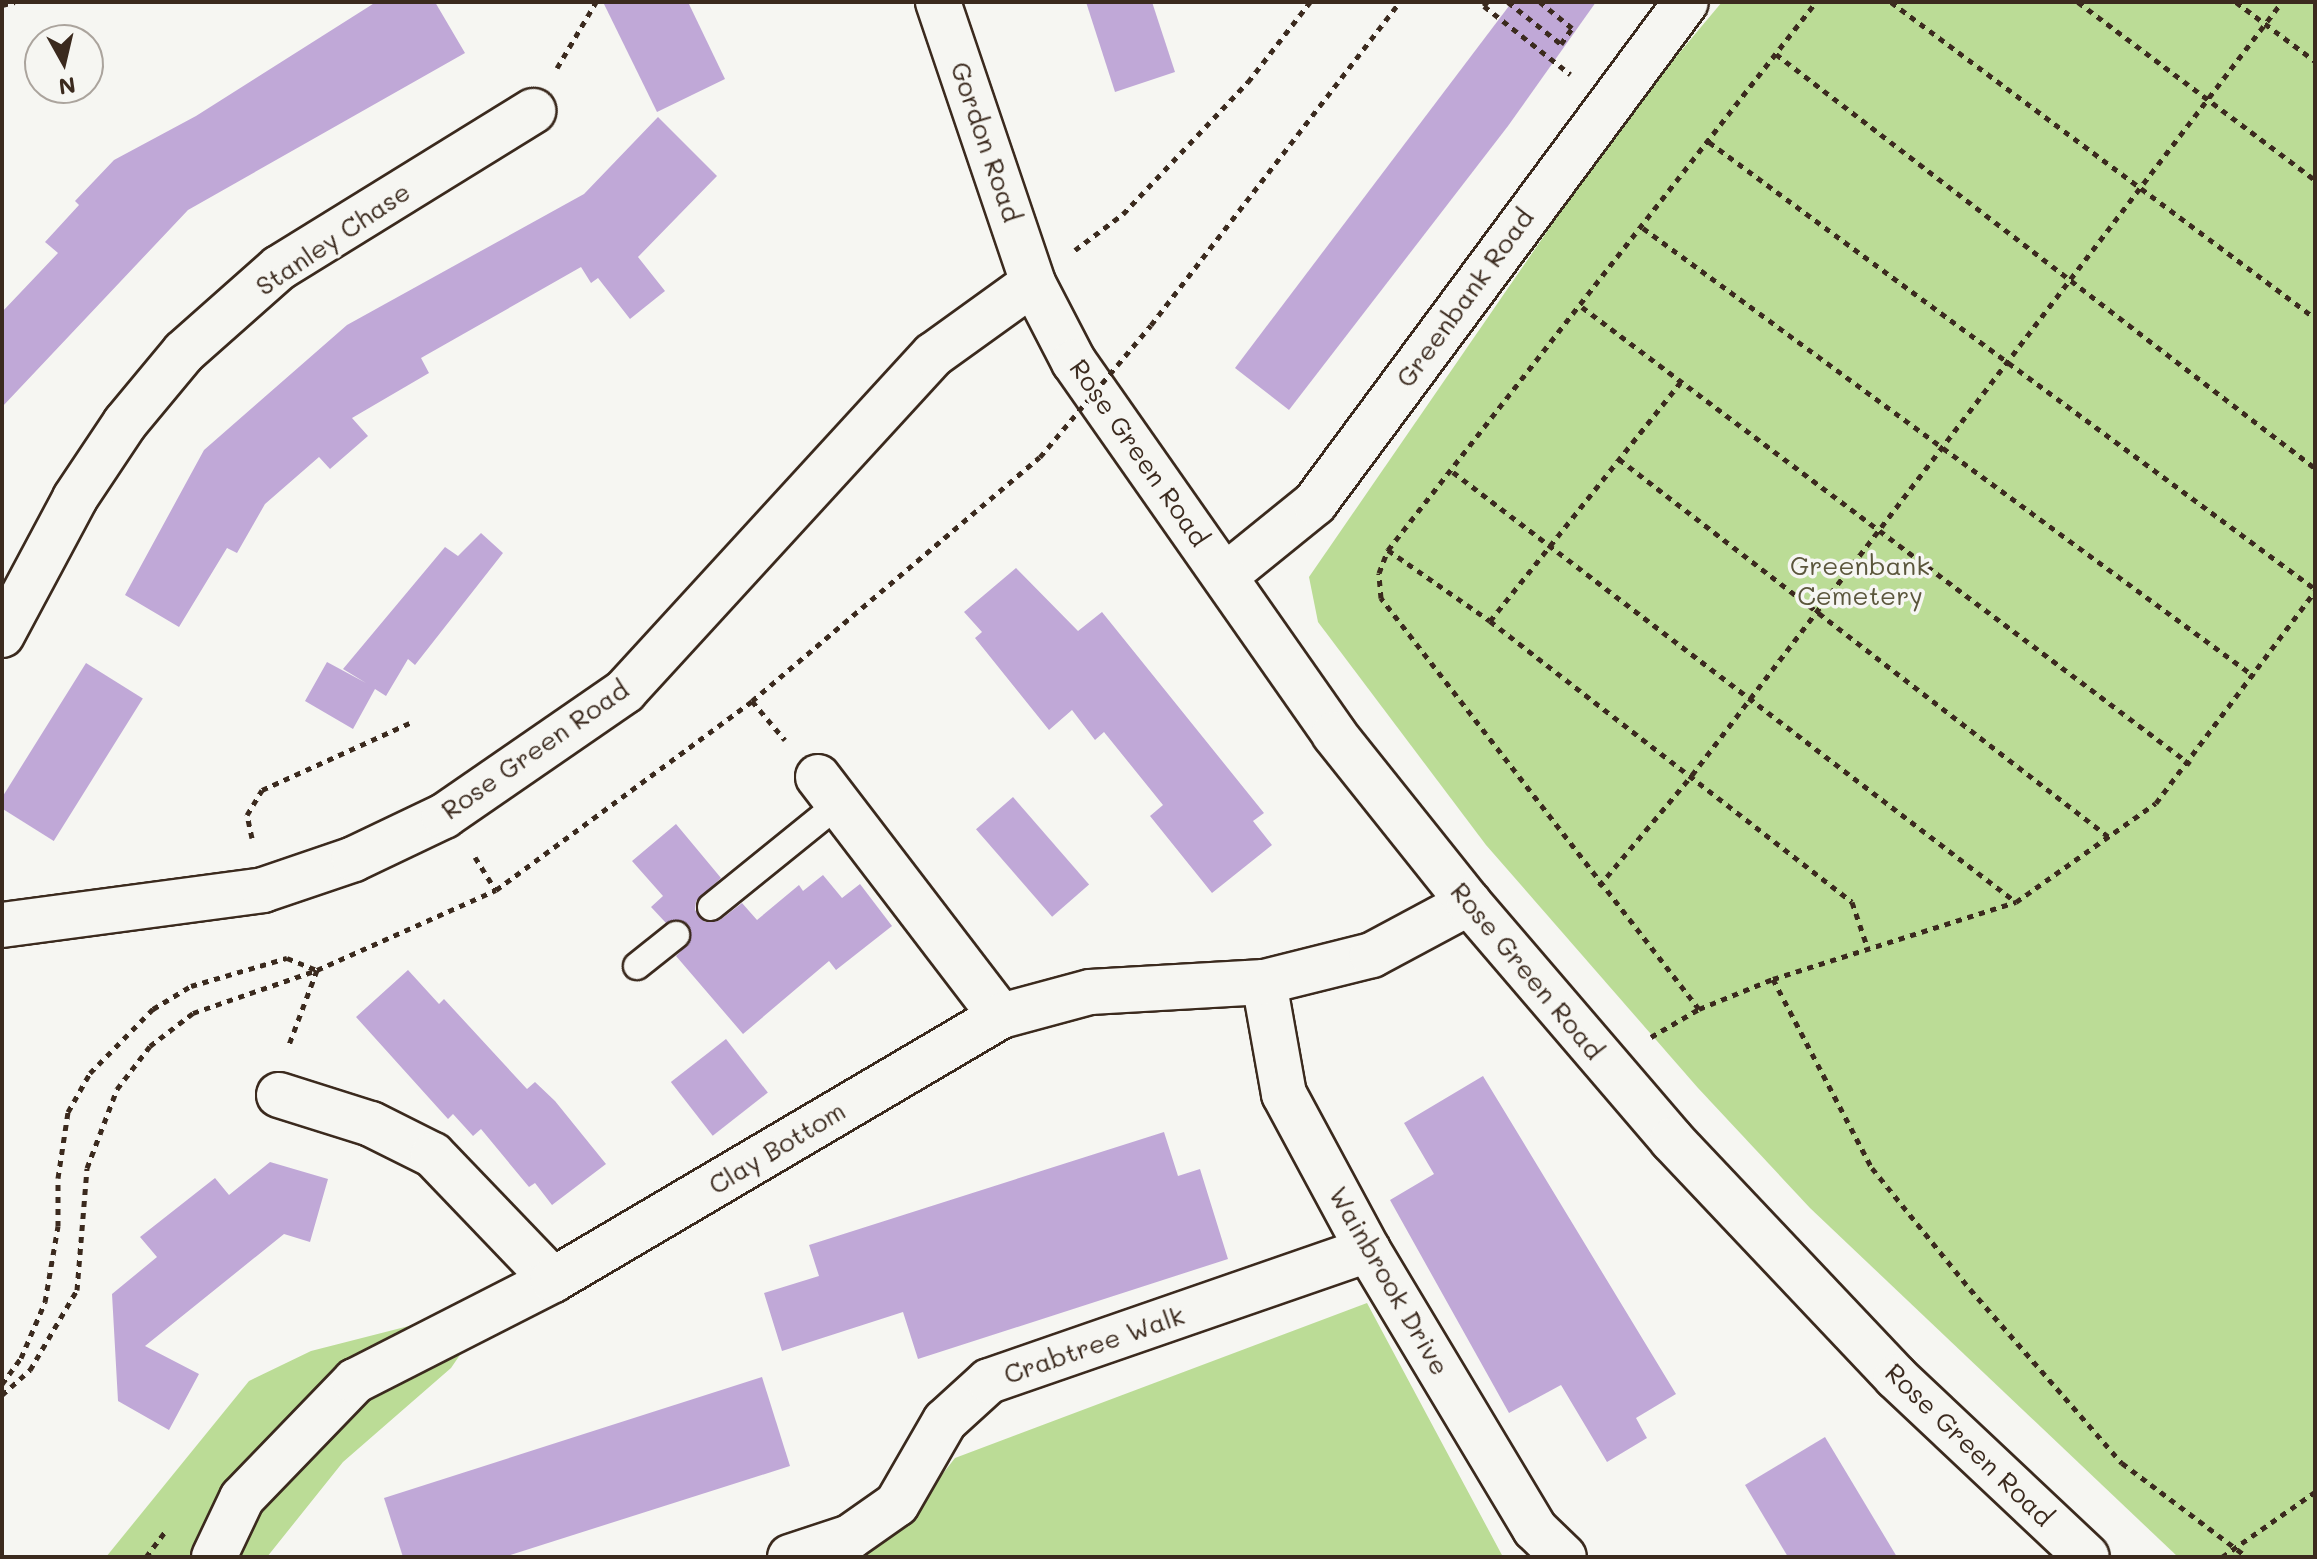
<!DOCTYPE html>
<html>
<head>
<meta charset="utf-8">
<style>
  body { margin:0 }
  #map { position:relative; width:2317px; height:1559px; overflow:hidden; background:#f6f6f2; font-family:Mali,sans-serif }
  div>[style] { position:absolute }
  .green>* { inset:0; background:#bbdc96 }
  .building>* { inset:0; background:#c0a8d7; transform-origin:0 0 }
  .path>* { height:5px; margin-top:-2.5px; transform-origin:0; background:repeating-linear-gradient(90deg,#3b2a1e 0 6px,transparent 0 12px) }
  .roads { filter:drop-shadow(2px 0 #3b2a1e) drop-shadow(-2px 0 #3b2a1e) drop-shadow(0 2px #3b2a1e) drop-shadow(0 -2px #3b2a1e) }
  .service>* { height:26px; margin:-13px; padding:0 13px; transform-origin:13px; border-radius:13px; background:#f6f6f2 }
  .minor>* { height:44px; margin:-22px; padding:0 22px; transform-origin:22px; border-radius:22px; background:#f6f6f2 }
  .tertiary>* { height:44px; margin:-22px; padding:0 22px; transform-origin:22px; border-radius:22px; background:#f6f6f2 }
  .secondary>* { height:44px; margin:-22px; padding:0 22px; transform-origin:22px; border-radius:22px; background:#f6f6f2 }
  .path-bridge>* { height:5px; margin-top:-2.5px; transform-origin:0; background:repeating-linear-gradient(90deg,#3b2a1e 0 6px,transparent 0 12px) }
  span { translate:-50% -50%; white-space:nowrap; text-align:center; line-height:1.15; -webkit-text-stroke:7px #f6f6f2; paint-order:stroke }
  .street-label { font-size:26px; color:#3b2a1e }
  .park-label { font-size:26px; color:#5b563c }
  .frame { position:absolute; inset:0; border:4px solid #3b2a1e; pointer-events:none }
  .north { position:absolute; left:24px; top:24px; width:80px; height:80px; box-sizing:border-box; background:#f6f6f2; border:2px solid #aba49d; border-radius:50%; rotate:172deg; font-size:22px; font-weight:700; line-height:32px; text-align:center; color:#3b2a1e }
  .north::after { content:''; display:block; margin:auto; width:28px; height:36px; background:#3b2a1e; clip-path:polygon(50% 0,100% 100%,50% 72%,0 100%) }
</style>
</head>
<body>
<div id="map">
  <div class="green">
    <i style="clip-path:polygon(1722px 2px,2315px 2px,2315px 1557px,2178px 1557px,1810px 1208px,1698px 1088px,1486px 845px,1318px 622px,1309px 577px,1628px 114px)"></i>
    <i style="clip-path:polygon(1367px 1303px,1503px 1557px,855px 1557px,901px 1527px,955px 1458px)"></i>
    <i style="clip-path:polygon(452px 1315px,466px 1346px,451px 1368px,343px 1462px,267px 1557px,106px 1557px,249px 1381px,311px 1351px)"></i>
  </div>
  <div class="building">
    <i style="clip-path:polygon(376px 2px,435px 2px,465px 53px,188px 210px,2px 407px,2px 312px,58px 253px,45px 242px,79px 205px,75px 201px,114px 160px,196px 116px)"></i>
    <i style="clip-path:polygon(603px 2px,688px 2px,725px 79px,657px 112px)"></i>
    <i style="clip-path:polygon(1086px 2px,1152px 2px,1175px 72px,1115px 92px)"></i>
    <i style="clip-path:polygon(1512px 2px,1596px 2px,1508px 126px,1289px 410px,1235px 368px)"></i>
    <i style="clip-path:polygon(658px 117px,717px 176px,638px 257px,665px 291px,630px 319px,598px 278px,591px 283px,581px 267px,421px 358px,429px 373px,352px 418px,368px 436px,330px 469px,319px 457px,265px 504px,237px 553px,227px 548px,179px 627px,125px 595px,204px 450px,347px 325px,584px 194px)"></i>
    <i style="clip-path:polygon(481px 533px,503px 553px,415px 665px,408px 659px,386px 696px,375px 689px,353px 729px,305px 701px,327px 662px,366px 683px,343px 669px,445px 547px,458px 556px)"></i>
    <i style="clip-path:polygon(1016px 568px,1078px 631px,1102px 612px,1264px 813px,1253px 821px,1272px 845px,1212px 893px,1150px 816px,1163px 805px,1104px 732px,1095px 740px,1072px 710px,1049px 730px,975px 638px,982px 632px,964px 612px)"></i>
    <i style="left:86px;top:663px;width:67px;height:168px;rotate:32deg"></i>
    <i style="left:1013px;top:797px;width:116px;height:49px;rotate:49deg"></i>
    <i style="clip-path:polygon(676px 824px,721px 878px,696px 901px,695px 910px,705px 922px,720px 920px,742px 903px,757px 920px,799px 885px,803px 891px,823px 875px,842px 898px,860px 884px,892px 926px,836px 970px,829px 961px,743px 1034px,676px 956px,690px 942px,689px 926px,681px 920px,666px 923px,651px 907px,663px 896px,632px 861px)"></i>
    <i style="clip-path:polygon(408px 970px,439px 1004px,444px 999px,527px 1089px,535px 1082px,555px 1101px,606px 1164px,552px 1205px,535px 1183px,529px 1187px,481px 1129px,473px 1136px,453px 1114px,448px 1119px,356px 1017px)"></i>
    <i style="left:726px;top:1039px;width:68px;height:70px;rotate:52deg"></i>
    <i style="clip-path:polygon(1483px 1076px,1676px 1394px,1636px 1418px,1647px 1438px,1607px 1462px,1561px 1385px,1509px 1413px,1390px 1200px,1434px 1174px,1404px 1123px)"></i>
    <i style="clip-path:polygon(1164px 1132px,1178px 1176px,1200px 1169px,1228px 1259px,918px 1359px,903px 1312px,782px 1351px,764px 1293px,819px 1276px,809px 1245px)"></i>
    <i style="clip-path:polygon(270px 1162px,328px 1179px,310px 1242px,284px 1234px,145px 1346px,199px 1374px,169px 1430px,118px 1401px,112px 1294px,157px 1257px,140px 1237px,215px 1178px,229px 1195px)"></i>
    <i style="clip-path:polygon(762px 1377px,790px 1466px,504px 1557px,403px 1557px,384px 1498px)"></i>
    <i style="clip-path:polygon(1825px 1437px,1897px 1557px,1788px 1557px,1745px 1485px)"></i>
  </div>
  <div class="path">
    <i style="left:1487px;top:2px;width:5px;rotate:127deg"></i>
    <i style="left:1484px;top:6px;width:110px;rotate:38.3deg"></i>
    <i style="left:1508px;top:2px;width:68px;rotate:38.4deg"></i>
    <i style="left:1561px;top:44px;width:19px;rotate:-55deg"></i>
    <i style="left:1572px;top:28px;width:41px;rotate:-140.9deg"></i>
    <i style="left:1891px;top:2px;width:529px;rotate:36.7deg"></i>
    <i style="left:2078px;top:2px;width:296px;rotate:36.9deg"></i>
    <i style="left:2236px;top:2px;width:99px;rotate:36.8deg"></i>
    <i style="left:2px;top:5px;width:13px;rotate:-13deg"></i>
    <i style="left:1776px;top:54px;width:680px;rotate:37.53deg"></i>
    <i style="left:557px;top:68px;width:77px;rotate:-59.4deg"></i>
    <i style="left:1709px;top:142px;width:753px;rotate:36.41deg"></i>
    <i style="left:1643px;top:228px;width:758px;rotate:36.25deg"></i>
    <i style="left:1075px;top:250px;width:60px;rotate:-36.9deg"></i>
    <i style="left:1123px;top:214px;width:182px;rotate:-46.6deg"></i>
    <i style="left:1248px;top:82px;width:101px;rotate:-52.2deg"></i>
    <i style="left:1582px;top:307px;width:761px;rotate:36.93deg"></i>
    <i style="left:1151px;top:325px;width:408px;rotate:-52.4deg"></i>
    <i style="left:1619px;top:459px;width:619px;rotate:37.65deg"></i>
    <i style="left:1453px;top:472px;width:708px;rotate:37.37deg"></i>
    <i style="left:1388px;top:550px;width:124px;rotate:34.8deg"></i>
    <i style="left:1490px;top:621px;width:458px;rotate:37.8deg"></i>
    <i style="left:1852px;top:902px;width:50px;rotate:71.2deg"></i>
    <i style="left:1490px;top:621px;width:305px;rotate:-51.4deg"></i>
    <i style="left:752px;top:701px;width:51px;rotate:49.8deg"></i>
    <i style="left:252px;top:838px;width:24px;rotate:-102deg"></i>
    <i style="left:247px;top:815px;width:29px;rotate:-59deg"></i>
    <i style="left:262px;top:790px;width:162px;rotate:-24.4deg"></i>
    <i style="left:475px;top:857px;width:39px;rotate:58deg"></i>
    <i style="left:1599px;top:886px;width:145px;rotate:-50deg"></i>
    <i style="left:1692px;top:775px;width:972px;rotate:-52.65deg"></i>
    <i style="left:1773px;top:979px;width:213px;rotate:62.4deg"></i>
    <i style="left:1872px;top:1168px;width:156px;rotate:51deg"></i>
    <i style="left:1970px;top:1289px;width:231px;rotate:48.9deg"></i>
    <i style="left:2122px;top:1463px;width:156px;rotate:36.9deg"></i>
    <i style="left:1699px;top:1009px;width:520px;rotate:-127.73deg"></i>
    <i style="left:1381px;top:598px;width:25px;rotate:-95deg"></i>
    <i style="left:1379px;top:573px;width:25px;rotate:-69deg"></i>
    <i style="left:1388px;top:550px;width:695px;rotate:-52.01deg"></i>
    <i style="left:1651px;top:1037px;width:56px;rotate:-30.3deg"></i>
    <i style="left:1699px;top:1009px;width:80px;rotate:-22.1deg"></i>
    <i style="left:1773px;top:979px;width:255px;rotate:-17.6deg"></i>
    <i style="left:2016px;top:902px;width:171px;rotate:-35.3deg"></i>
    <i style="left:2156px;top:803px;width:265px;rotate:-53.1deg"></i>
    <i style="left:2px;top:1384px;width:32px;rotate:-54deg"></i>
    <i style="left:21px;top:1358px;width:61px;rotate:-66.8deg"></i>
    <i style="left:45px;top:1302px;width:77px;rotate:-80.3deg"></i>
    <i style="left:58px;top:1226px;width:48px;rotate:-90deg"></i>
    <i style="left:58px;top:1178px;width:67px;rotate:-81.4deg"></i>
    <i style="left:68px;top:1112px;width:45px;rotate:-60.6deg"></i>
    <i style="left:90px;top:1073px;width:90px;rotate:-45.5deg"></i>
    <i style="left:153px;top:1009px;width:44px;rotate:-31.2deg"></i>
    <i style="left:191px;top:986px;width:100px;rotate:-16.3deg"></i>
    <i style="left:287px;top:958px;width:32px;rotate:22deg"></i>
    <i style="left:317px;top:970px;width:82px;rotate:110.6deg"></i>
    <i style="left:2px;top:1395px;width:38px;rotate:-42deg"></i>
    <i style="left:30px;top:1370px;width:93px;rotate:-59.6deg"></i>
    <i style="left:77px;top:1290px;width:122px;rotate:-85.3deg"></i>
    <i style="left:87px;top:1168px;width:85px;rotate:-69.2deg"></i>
    <i style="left:117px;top:1089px;width:54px;rotate:-52.5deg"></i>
    <i style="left:150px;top:1046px;width:54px;rotate:-37.5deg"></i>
    <i style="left:193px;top:1013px;width:131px;rotate:-19.1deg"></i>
    <i style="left:317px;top:970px;width:196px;rotate:-24.1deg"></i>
    <i style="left:496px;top:890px;width:318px;rotate:-36.4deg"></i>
    <i style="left:752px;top:701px;width:377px;rotate:-40.3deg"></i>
    <i style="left:146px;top:1557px;width:35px;rotate:-53deg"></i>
    <i style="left:2222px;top:1557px;width:113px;rotate:-35deg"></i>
  </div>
  <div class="roads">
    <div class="service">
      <i style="left:711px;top:907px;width:164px;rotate:-39deg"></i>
      <i style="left:637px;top:966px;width:50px;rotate:-38.5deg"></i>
    </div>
    <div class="minor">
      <i style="left:1225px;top:576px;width:116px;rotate:-39deg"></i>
      <i style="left:1315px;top:503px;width:623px;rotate:-53.48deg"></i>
      <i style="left:2px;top:635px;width:155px;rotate:-61.9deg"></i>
      <i style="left:75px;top:498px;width:90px;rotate:-56.3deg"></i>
      <i style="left:125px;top:423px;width:92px;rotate:-50.3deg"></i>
      <i style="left:184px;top:352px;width:127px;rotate:-41.5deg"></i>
      <i style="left:279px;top:268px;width:299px;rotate:-31.7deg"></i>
      <i style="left:818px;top:777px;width:301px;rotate:52.6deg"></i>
      <i style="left:1264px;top:982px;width:114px;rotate:79.9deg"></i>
      <i style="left:1284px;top:1094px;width:177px;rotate:61.7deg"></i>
      <i style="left:1368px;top:1250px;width:325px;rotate:59.1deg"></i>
      <i style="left:1535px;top:1529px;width:40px;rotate:44deg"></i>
      <i style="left:279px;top:1095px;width:96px;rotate:17.5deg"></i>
      <i style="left:371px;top:1124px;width:69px;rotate:26.6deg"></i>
      <i style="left:433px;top:1155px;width:173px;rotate:46.2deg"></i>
      <i style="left:214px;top:1557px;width:65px;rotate:-64.6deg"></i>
      <i style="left:242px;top:1498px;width:163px;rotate:-46deg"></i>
      <i style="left:355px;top:1381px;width:222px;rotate:-27deg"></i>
      <i style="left:553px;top:1280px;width:520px;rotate:-30.51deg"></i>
      <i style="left:1001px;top:1016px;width:92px;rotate:-15.1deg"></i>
      <i style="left:1090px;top:992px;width:174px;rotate:-3.3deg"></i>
      <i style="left:1264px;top:982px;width:111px;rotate:-14deg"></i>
      <i style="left:1372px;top:955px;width:110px;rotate:-28.2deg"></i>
      <i style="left:790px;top:1557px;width:63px;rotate:-18.4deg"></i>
      <i style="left:850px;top:1537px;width:57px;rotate:-35.1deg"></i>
      <i style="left:897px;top:1504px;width:96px;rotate:-60deg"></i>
      <i style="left:945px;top:1421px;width:59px;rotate:-42.3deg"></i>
      <i style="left:989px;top:1381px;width:401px;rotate:-19.1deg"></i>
    </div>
    <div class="tertiary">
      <i style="left:2px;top:925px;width:263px;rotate:-7.6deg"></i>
      <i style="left:263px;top:890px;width:96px;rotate:-18.8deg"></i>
      <i style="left:354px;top:859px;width:100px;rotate:-25.5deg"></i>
      <i style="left:444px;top:816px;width:220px;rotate:-34.6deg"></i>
      <i style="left:625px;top:691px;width:456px;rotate:-47.5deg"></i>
      <i style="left:933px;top:355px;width:123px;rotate:-35.8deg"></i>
    </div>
    <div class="secondary">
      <i style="left:938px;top:2px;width:297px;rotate:71.3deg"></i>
      <i style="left:1033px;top:283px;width:89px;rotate:62.6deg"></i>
      <i style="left:1074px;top:362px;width:454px;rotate:55deg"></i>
      <i style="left:1334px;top:734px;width:216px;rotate:51.4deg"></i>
      <i style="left:1469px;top:903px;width:312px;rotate:49.4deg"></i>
      <i style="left:1672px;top:1140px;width:326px;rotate:46.6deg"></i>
      <i style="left:1896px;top:1377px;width:262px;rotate:43.3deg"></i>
    </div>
  </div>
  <div class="path-bridge">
    <i style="left:1040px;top:457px;width:172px;rotate:-49.9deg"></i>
  </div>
  <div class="street-label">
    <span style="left:986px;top:142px;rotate:71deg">Gordon Road</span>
    <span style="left:333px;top:239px;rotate:-34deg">Stanley Chase</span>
    <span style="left:1465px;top:298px;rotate:-54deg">Greenbank Road</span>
    <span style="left:1139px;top:453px;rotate:55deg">Rose Green Road</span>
    <span style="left:535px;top:750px;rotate:-35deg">Rose Green Road</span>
    <span style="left:1527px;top:971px;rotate:50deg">Rose Green Road</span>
    <span style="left:777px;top:1148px;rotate:-31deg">Clay Bottom</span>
    <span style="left:1389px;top:1281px;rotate:60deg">Wainbrook Drive</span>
    <span style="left:1094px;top:1345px;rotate:-19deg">Crabtree Walk</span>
    <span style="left:1969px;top:1445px;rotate:44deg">Rose Green Road</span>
  </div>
  <div class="park-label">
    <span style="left:1860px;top:581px">Greenbank<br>Cemetery</span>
  </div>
  <div class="frame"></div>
  <div class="north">N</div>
</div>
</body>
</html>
